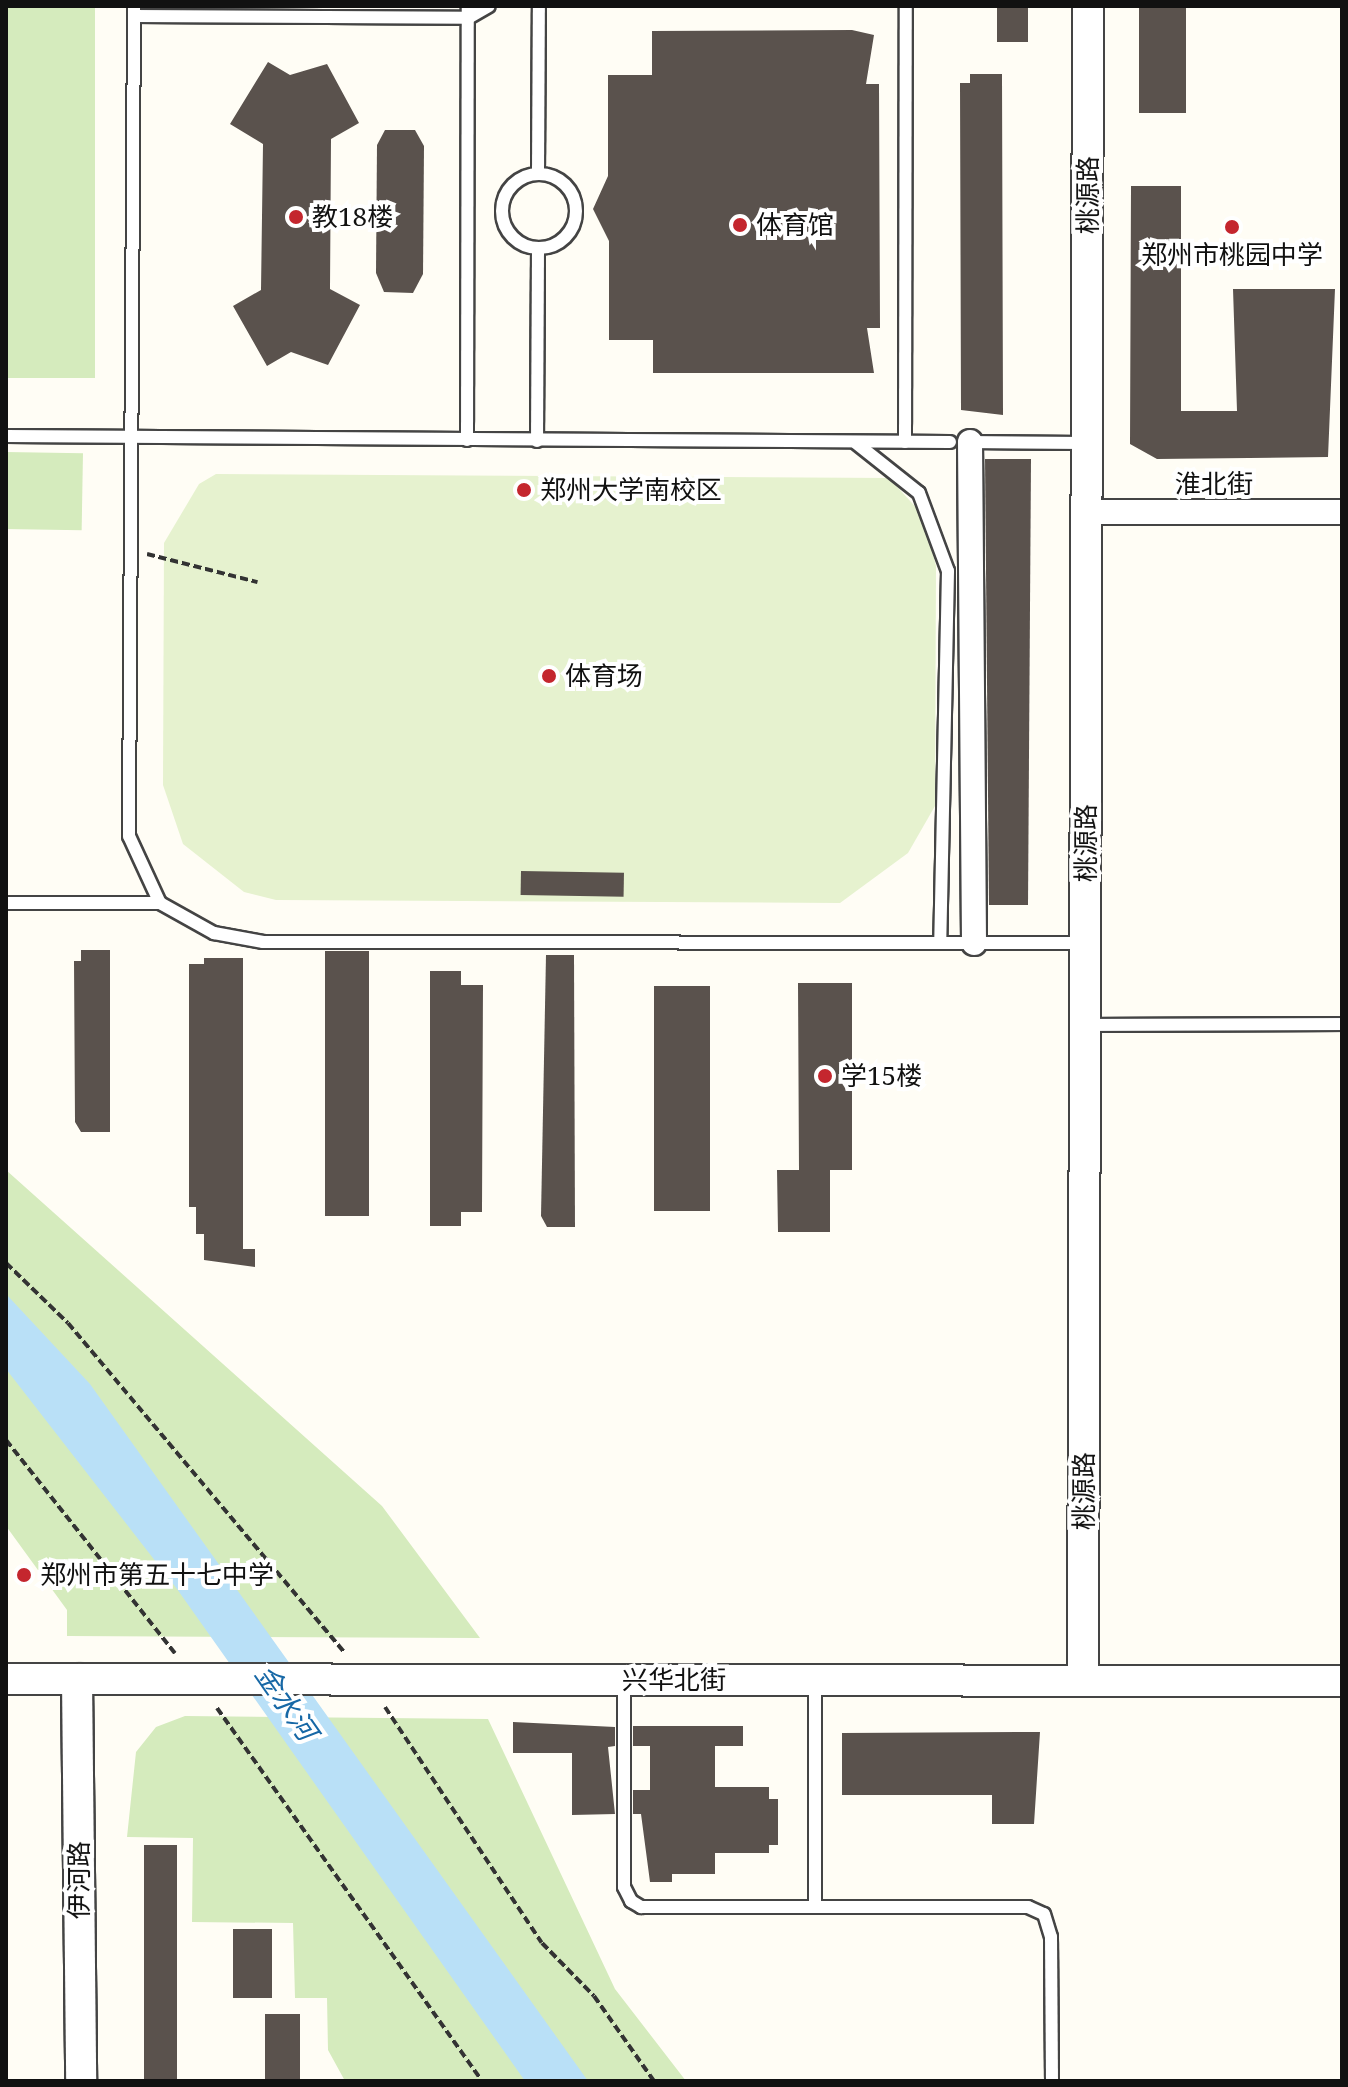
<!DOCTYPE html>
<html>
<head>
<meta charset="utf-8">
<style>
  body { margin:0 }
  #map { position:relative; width:1348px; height:2087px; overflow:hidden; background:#fffdf5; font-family:"Noto Serif","Noto Sans SC",serif }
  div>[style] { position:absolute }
  .green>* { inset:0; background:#d5ebbd; transform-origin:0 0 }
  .pitch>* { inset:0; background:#e6f2cf }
  .water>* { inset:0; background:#b9e0f7 }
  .building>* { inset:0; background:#5a524d; transform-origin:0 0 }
  .path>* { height:4px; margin-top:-2px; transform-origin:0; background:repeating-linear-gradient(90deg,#333 0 8px,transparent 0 12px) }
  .roads { filter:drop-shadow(2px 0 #444) drop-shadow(-2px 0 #444) drop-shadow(0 2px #444) drop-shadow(0 -2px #444) }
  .service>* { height:12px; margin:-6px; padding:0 6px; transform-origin:6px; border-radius:6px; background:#fff }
  .service>.ring { margin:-6px; padding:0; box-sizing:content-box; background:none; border:12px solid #fff; border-radius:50% }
  .minor>* { height:24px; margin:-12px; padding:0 12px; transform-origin:12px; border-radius:12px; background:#fff }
  .tertiary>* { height:30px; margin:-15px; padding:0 15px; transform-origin:15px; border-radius:15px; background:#fff }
  .dots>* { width:22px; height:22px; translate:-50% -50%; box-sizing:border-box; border:4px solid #fff; border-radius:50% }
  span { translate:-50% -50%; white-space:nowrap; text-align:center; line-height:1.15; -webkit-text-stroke:8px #fff; paint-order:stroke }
  .street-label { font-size:26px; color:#111 }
  .poi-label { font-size:26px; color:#111 }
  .left { translate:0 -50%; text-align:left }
  .water-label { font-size:28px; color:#1768a6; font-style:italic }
  .frame { position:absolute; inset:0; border:8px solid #111; pointer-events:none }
</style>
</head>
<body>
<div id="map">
  <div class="green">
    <i style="left:6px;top:6px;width:89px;height:372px"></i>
    <i style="left:6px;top:452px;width:77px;height:77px;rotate:1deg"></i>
    <i style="clip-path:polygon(6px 1170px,382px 1506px,480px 1638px,67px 1636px,67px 1610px,6px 1526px)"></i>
    <i style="clip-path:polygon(185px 1716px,488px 1719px,615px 1989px,686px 2081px,345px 2081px,328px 2050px,327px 1998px,295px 1998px,293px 1923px,192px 1922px,193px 1838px,127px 1837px,136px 1752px,156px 1727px)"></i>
  </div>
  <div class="pitch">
    <i style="clip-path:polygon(216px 474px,889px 478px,923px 515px,936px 566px,935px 806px,908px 853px,840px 903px,276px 900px,244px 892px,183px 844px,163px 785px,164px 543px,199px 484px)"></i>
  </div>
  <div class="water">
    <i style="clip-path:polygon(6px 1294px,90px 1384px,588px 2081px,525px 2081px,177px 1589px,6px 1369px)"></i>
  </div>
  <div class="building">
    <i style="left:997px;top:6px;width:31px;height:36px"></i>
    <i style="left:1139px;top:6px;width:47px;height:107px"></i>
    <i style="clip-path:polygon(852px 30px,874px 35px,866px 84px,879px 84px,880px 328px,867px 328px,874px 373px,653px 373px,653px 340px,609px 340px,609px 241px,593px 209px,608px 176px,608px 75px,652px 75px,652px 31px)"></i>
    <i style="clip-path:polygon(268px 62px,290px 75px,327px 64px,359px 123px,331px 139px,330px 289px,360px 305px,328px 365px,291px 352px,267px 366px,233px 306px,261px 290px,263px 144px,230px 124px)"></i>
    <i style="clip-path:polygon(970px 74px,1002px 74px,1003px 415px,961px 410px,960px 83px,970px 83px)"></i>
    <i style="clip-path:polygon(385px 130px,415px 130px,424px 146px,423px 274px,413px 293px,384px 292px,376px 273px,377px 145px)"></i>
    <i style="clip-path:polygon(1131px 186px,1181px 186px,1181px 411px,1237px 411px,1233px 289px,1335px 289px,1328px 457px,1157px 459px,1130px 444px)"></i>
    <i style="clip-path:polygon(985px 459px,1031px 459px,1028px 905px,989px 905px)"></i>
    <i style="left:521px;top:871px;width:103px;height:24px;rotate:1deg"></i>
    <i style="clip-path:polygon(81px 950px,110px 950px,110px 1132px,81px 1132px,75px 1122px,74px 961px,81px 961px)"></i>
    <i style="left:325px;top:951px;width:44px;height:265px"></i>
    <i style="clip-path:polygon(546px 955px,574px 955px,575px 1227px,547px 1227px,541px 1216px)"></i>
    <i style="clip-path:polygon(204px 958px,243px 958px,243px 1249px,255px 1249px,255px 1267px,204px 1260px,204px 1234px,196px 1234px,196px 1207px,189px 1207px,189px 964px,204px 964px)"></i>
    <i style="clip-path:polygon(430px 971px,461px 971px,461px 985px,483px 985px,482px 1212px,461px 1212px,461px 1226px,430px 1226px)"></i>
    <i style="clip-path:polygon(798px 983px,852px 983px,852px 1170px,830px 1170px,830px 1232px,778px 1232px,777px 1170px,799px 1170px)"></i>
    <i style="left:654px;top:986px;width:56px;height:225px"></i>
    <i style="clip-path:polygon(513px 1722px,615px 1727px,615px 1746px,608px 1747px,615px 1814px,572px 1815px,572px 1753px,513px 1753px)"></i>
    <i style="clip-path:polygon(633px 1726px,743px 1726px,743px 1746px,715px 1746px,715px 1787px,769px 1787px,769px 1799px,778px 1799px,778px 1845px,769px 1845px,769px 1853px,715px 1853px,715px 1874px,672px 1874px,672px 1882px,650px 1882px,641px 1814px,633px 1814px,633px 1790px,650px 1790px,650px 1746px,633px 1746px)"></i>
    <i style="clip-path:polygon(1040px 1732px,1034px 1824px,992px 1824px,992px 1795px,842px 1795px,842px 1733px)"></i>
    <i style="left:144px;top:1845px;width:33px;height:236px"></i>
    <i style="left:233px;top:1929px;width:39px;height:69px"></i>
    <i style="left:265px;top:2014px;width:35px;height:67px"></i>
  </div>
  <div class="path">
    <i style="left:147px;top:554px;width:114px;rotate:14.3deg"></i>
    <i style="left:6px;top:1263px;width:86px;rotate:44.1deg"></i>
    <i style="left:68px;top:1323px;width:429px;rotate:50deg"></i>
    <i style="left:6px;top:1440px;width:272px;rotate:51.6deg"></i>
    <i style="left:385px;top:1707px;width:283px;rotate:56.4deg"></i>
    <i style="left:542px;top:1943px;width:74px;rotate:45.5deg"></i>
    <i style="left:594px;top:1996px;width:104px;rotate:54.8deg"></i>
    <i style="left:217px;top:1708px;width:458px;rotate:54.6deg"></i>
  </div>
  <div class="roads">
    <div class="service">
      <i style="left:134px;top:6px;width:830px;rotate:90.35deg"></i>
      <i style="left:129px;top:836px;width:74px;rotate:65.2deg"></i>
      <i style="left:160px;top:903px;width:62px;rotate:29.1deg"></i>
      <i style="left:214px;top:933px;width:50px;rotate:10.4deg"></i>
      <i style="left:263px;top:942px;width:820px;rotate:0.07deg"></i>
      <i style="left:134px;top:16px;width:334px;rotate:0.3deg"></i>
      <i style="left:468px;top:18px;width:24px;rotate:-30deg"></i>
      <i style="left:538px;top:174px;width:168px;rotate:-89.7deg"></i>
      <i class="ring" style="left:502px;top:174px;width:62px;height:62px"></i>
      <i style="left:6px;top:436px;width:944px;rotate:0.36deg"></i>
      <i style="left:467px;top:440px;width:434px;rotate:-89.9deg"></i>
      <i style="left:537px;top:441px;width:193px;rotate:-89.7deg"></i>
      <i style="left:905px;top:442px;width:436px;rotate:-89.9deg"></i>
      <i style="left:967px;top:442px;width:118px;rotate:0.5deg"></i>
      <i style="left:856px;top:443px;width:80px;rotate:38.4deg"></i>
      <i style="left:919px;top:493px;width:83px;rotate:69.6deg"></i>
      <i style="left:948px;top:571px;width:372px;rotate:91.2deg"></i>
      <i style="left:6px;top:903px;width:154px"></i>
      <i style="left:1085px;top:1025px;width:257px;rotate:-0.2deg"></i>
      <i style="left:624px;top:1680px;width:207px;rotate:90deg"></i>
      <i style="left:624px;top:1887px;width:16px;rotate:63deg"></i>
      <i style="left:631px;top:1901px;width:12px;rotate:31deg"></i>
      <i style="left:641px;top:1907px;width:387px"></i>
      <i style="left:1028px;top:1907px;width:17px;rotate:24deg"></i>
      <i style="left:1044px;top:1914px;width:24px;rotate:73deg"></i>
      <i style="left:1051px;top:1937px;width:144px;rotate:89.6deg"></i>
      <i style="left:815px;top:1682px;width:225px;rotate:90deg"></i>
    </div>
    <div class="minor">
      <i style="left:970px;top:442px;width:501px;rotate:89.54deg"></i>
      <i style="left:1087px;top:512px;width:255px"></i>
    </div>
    <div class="tertiary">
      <i style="left:6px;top:1679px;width:1336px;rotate:0.09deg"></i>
      <i style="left:77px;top:1679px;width:402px;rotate:89.4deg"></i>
      <i style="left:1083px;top:1681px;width:1675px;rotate:-89.83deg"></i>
    </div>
  </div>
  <div class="dots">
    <i style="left:296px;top:217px;background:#c4262e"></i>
    <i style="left:740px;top:225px;background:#c4262e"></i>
    <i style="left:1232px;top:227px;background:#c4262e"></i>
    <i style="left:524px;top:490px;background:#c4262e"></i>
    <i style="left:549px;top:676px;background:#c4262e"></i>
    <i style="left:825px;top:1076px;background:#c4262e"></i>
    <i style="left:24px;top:1575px;background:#c4262e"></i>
  </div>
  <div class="street-label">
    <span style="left:1088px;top:195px;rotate:-90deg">桃源路</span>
    <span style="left:1214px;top:484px">淮北街</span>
    <span style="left:1086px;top:843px;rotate:-90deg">桃源路</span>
    <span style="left:1084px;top:1491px;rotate:-90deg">桃源路</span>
    <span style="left:674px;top:1680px">兴华北街</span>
    <span style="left:79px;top:1880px;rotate:-90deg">伊河路</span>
  </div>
  <div class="poi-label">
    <span class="left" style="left:312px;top:217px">教18楼</span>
    <span class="left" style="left:756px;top:225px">体育馆</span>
    <span style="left:1232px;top:255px">郑州市桃园中学</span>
    <span class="left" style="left:540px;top:490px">郑州大学南校区</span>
    <span class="left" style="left:565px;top:676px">体育场</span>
    <span class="left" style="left:841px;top:1076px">学15楼</span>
    <span class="left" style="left:40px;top:1575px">郑州市第五十七中学</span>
  </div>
  <div class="water-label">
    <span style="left:287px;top:1702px;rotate:55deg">金水河</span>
  </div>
  <div class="frame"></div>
</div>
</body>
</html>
